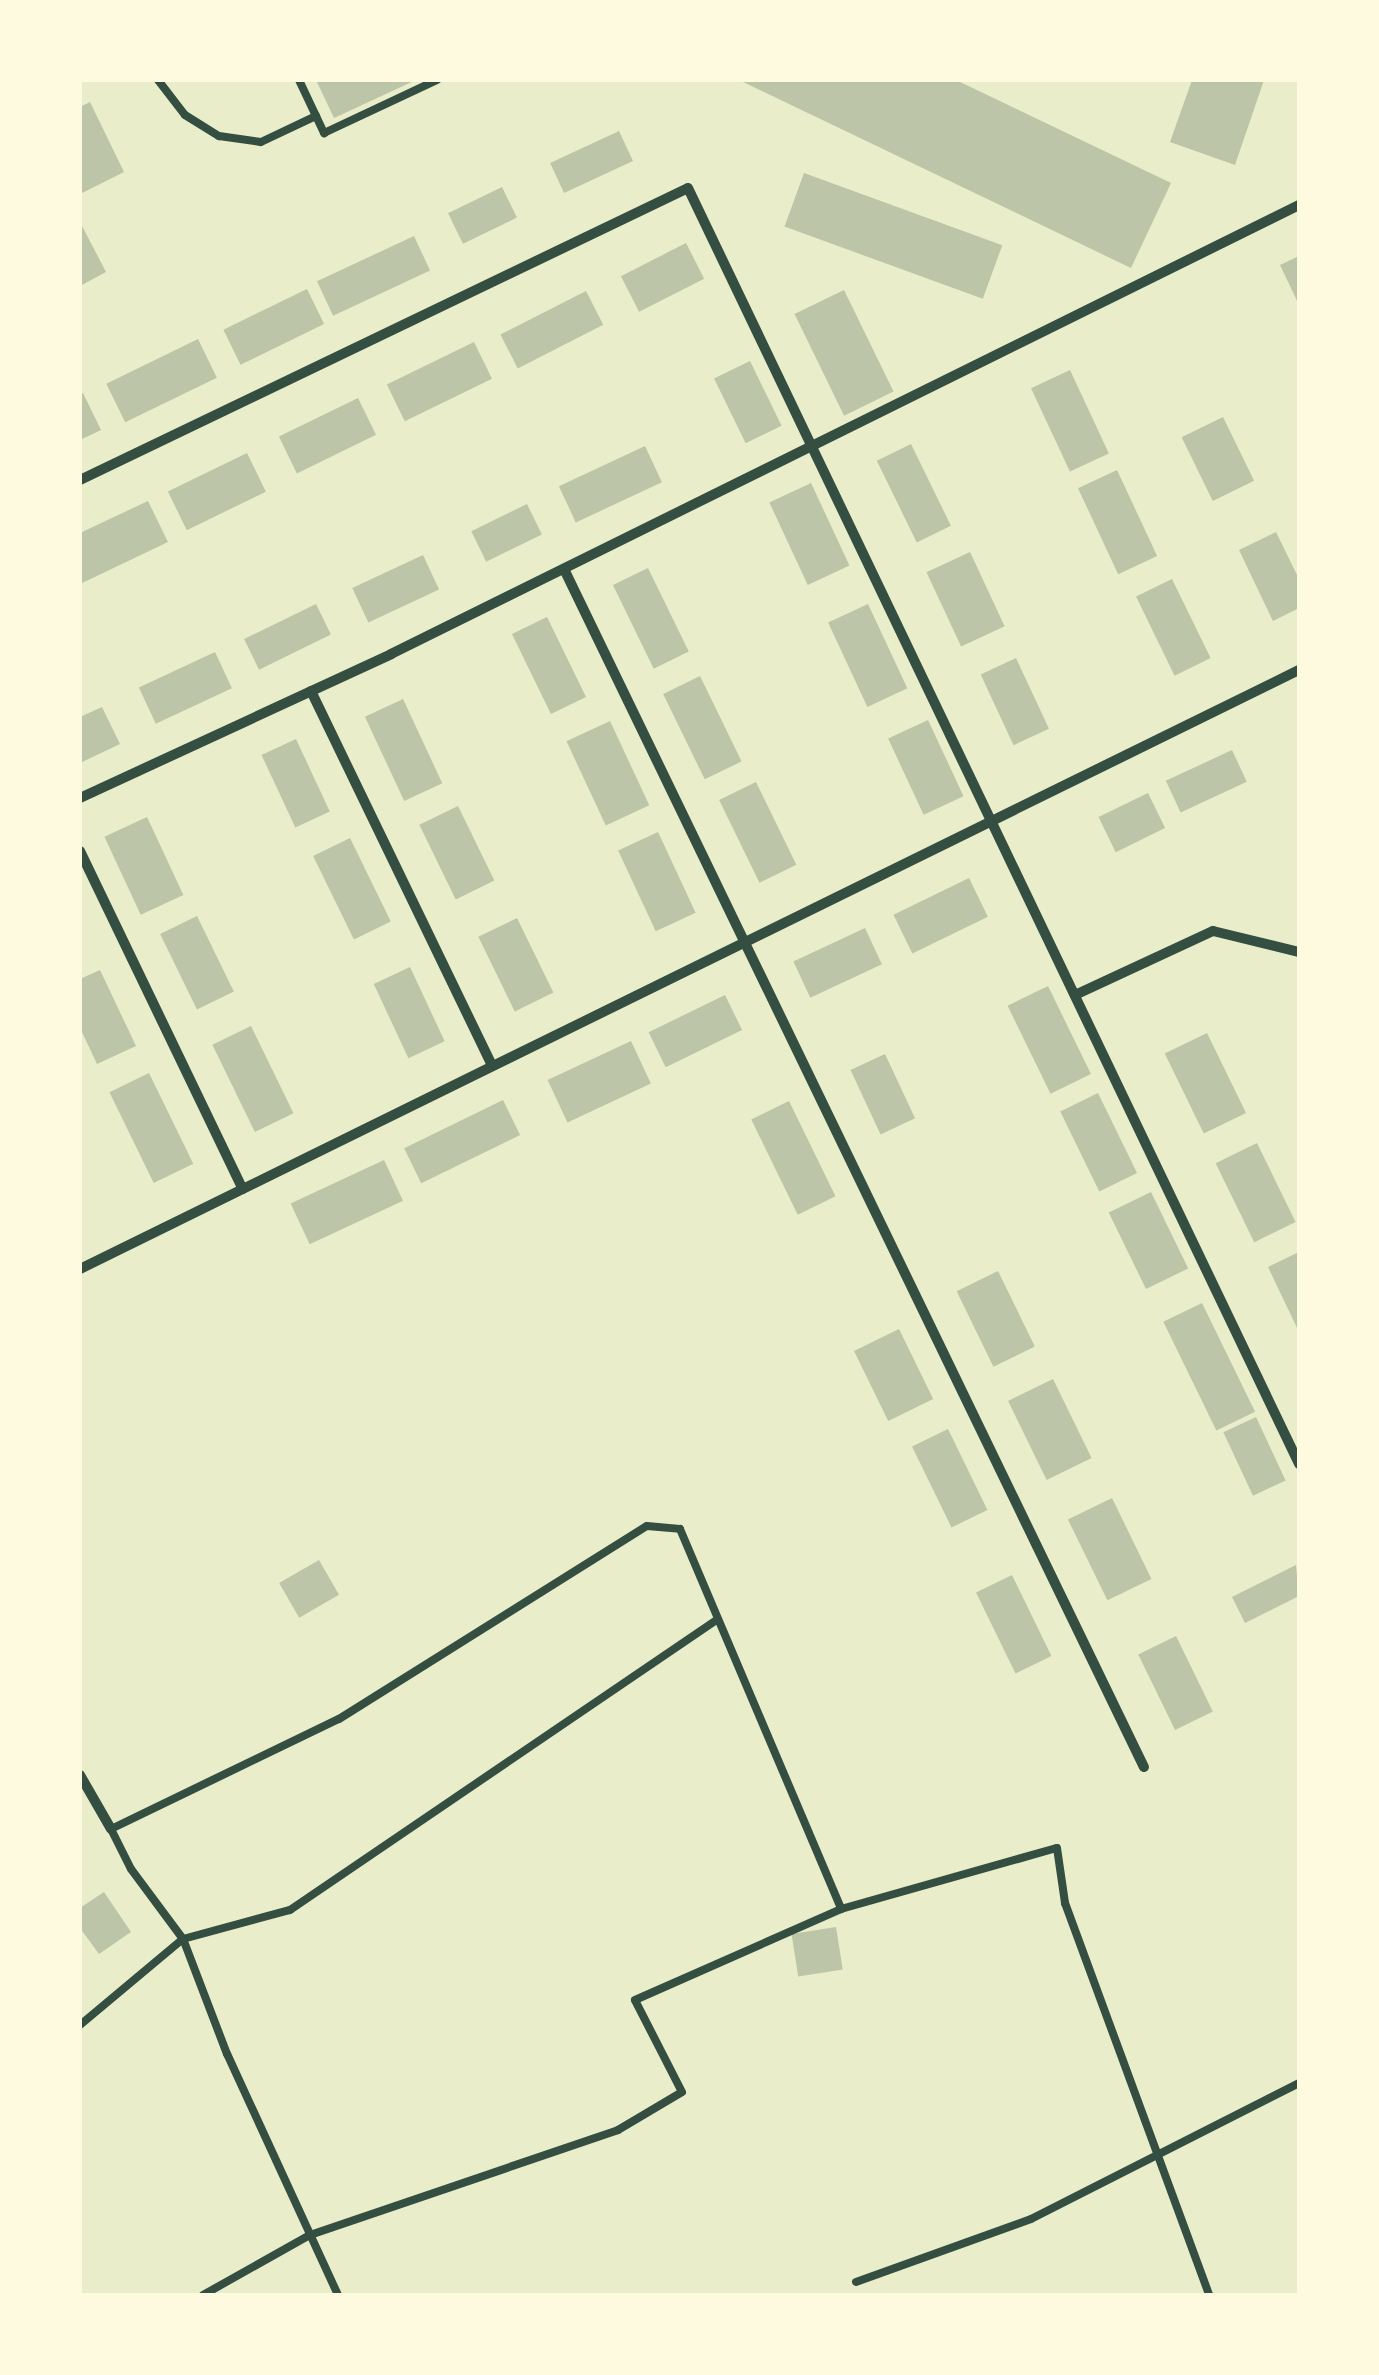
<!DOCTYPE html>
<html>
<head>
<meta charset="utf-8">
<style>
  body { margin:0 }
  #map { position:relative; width:1379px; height:2375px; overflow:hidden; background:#e9edc9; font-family:Literata,serif }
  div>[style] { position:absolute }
  .building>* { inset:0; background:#bcc5a7; transform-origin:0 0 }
  .service>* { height:8px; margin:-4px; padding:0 4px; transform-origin:4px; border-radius:4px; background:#344e41 }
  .minor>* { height:10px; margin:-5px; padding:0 5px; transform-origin:5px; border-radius:5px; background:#344e41 }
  span { translate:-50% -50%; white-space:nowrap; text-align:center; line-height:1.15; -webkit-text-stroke:8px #fefae0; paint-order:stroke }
  .frame { position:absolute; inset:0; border:82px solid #fefae0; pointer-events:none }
</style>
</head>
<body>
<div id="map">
  <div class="building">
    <i style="clip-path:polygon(316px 80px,416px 80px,334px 118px)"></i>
    <i style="clip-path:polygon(739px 80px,956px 80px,1171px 183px,1131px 268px)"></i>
    <i style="clip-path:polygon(1192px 80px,1264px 80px,1235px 165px,1170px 142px)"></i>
    <i style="clip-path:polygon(90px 102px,124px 172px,80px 194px,80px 107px)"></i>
    <i style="left:619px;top:131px;width:33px;height:76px;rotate:65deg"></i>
    <i style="left:804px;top:173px;width:211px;height:57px;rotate:20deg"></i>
    <i style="left:502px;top:187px;width:34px;height:60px;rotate:64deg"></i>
    <i style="clip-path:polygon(80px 222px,106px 272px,80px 286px)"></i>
    <i style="left:414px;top:236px;width:38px;height:107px;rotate:65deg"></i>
    <i style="left:686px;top:243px;width:40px;height:73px;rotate:63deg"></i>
    <i style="clip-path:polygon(1299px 256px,1299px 305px,1280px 265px)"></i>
    <i style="left:307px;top:289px;width:39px;height:93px;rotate:64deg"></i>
    <i style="left:844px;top:290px;width:113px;height:55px;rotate:64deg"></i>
    <i style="left:586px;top:291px;width:38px;height:96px;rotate:63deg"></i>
    <i style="left:198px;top:339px;width:43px;height:102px;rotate:64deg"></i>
    <i style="left:474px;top:342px;width:41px;height:97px;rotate:64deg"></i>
    <i style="left:750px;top:361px;width:72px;height:40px;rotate:64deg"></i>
    <i style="left:1070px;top:370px;width:92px;height:43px;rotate:65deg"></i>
    <i style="clip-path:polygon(83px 393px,101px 430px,80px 440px,80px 394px)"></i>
    <i style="left:358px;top:398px;width:41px;height:88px;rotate:64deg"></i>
    <i style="left:1223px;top:417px;width:71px;height:46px;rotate:64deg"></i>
    <i style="left:911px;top:444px;width:91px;height:38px;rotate:64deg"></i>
    <i style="left:645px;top:446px;width:40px;height:95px;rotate:65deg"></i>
    <i style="left:247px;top:453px;width:43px;height:88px;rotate:64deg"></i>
    <i style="left:1117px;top:470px;width:95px;height:43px;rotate:65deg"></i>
    <i style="left:811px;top:483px;width:91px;height:46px;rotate:65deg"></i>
    <i style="clip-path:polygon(148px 501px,168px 542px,80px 584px,80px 533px)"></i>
    <i style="left:527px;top:504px;width:34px;height:62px;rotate:64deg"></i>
    <i style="clip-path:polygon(1276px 532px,1299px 579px,1299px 608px,1273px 621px,1239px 550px)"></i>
    <i style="left:970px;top:552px;width:82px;height:48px;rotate:65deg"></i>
    <i style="left:423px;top:555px;width:38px;height:78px;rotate:65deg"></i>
    <i style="left:648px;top:568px;width:93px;height:39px;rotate:64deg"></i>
    <i style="left:1172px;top:579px;width:88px;height:40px;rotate:64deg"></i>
    <i style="left:316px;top:604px;width:34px;height:80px;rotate:64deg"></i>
    <i style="left:868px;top:604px;width:93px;height:44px;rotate:65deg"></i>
    <i style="left:547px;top:617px;width:89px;height:39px;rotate:64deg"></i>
    <i style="left:215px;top:652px;width:40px;height:84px;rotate:65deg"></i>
    <i style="left:1016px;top:658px;width:78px;height:39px;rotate:65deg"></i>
    <i style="left:700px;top:676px;width:95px;height:41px;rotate:64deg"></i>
    <i style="left:403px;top:699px;width:93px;height:42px;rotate:65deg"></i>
    <i style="clip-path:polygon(102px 707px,120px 744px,80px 763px,80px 717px)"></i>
    <i style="left:928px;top:720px;width:84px;height:44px;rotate:65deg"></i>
    <i style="left:610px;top:721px;width:93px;height:48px;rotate:65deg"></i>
    <i style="left:296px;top:739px;width:80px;height:38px;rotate:65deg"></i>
    <i style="left:1232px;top:750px;width:35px;height:73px;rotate:65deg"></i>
    <i style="left:756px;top:782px;width:92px;height:41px;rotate:64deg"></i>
    <i style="left:1148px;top:793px;width:39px;height:55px;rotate:64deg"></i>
    <i style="left:458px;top:806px;width:83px;height:43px;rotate:64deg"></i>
    <i style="left:147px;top:817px;width:86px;height:47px;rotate:65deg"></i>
    <i style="left:658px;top:832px;width:89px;height:44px;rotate:65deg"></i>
    <i style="left:350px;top:838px;width:93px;height:41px;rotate:64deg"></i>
    <i style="left:969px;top:878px;width:43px;height:84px;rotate:64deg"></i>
    <i style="left:197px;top:916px;width:84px;height:41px;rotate:64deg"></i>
    <i style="left:517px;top:918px;width:83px;height:43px;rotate:64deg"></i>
    <i style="left:865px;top:928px;width:40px;height:79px;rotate:65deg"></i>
    <i style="left:410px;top:967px;width:82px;height:40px;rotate:65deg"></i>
    <i style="clip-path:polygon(100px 970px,136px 1046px,97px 1064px,80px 1028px,80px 979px)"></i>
    <i style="left:1048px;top:986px;width:98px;height:45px;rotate:64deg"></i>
    <i style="left:725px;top:995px;width:39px;height:85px;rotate:64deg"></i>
    <i style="left:251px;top:1026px;width:97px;height:43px;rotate:64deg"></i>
    <i style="left:1207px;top:1033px;width:89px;height:47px;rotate:64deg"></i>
    <i style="left:631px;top:1041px;width:47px;height:92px;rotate:65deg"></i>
    <i style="left:885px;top:1054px;width:71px;height:38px;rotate:65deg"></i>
    <i style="left:149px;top:1073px;width:101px;height:44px;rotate:64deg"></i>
    <i style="left:1098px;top:1093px;width:89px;height:42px;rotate:64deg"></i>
    <i style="left:503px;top:1100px;width:39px;height:110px;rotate:64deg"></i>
    <i style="left:789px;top:1101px;width:106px;height:42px;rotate:64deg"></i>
    <i style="left:1257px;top:1143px;width:88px;height:46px;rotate:64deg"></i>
    <i style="left:384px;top:1160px;width:45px;height:103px;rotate:65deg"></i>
    <i style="left:1151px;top:1192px;width:85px;height:47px;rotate:64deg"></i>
    <i style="clip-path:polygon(1299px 1252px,1299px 1332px,1268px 1267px)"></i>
    <i style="left:998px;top:1271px;width:84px;height:46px;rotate:64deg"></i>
    <i style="left:1202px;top:1303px;width:121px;height:43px;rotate:64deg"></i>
    <i style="left:899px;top:1329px;width:78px;height:50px;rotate:64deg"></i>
    <i style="left:1053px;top:1379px;width:88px;height:50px;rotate:64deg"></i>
    <i style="left:1256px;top:1417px;width:70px;height:36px;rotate:65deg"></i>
    <i style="left:948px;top:1429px;width:90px;height:40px;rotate:64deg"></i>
    <i style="left:1112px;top:1498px;width:90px;height:49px;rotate:64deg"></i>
    <i style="left:319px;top:1560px;width:40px;height:46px;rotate:60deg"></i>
    <i style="clip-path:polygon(1296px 1565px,1299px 1596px,1245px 1623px,1232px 1597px)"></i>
    <i style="left:1012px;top:1575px;width:90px;height:40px;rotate:64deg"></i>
    <i style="left:1176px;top:1636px;width:84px;height:42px;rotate:64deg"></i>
    <i style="clip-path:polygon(104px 1892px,131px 1932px,99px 1954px,80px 1928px,80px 1908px)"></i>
    <i style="left:836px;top:1927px;width:43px;height:45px;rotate:81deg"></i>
  </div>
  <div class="service">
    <i style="left:158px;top:80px;width:44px;rotate:52.4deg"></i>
    <i style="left:185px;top:115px;width:40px;rotate:32deg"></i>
    <i style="left:219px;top:136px;width:42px;rotate:8.1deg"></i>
    <i style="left:261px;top:142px;width:61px;rotate:-25.3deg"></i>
    <i style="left:299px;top:80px;width:59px;rotate:64.7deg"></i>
    <i style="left:324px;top:133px;width:125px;rotate:-25.1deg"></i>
    <i style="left:80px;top:2025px;width:134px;rotate:-39.9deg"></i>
    <i style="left:183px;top:1939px;width:111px;rotate:-15.2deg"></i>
    <i style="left:290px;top:1910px;width:514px;rotate:-34.22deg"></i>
    <i style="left:856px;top:2282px;width:186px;rotate:-19.8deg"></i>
    <i style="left:1031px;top:2219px;width:301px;rotate:-26.9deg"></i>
    <i style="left:203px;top:2295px;width:123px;rotate:-29.3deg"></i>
    <i style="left:310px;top:2235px;width:325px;rotate:-18.8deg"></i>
    <i style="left:618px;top:2130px;width:74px;rotate:-30.7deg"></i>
    <i style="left:682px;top:2092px;width:103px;rotate:-117.1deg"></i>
    <i style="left:635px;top:2000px;width:225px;rotate:-23.8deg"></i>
    <i style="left:841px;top:1909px;width:224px;rotate:-15.8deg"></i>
    <i style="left:1057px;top:1848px;width:56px;rotate:81.7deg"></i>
    <i style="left:1065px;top:1903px;width:418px;rotate:69.8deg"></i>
    <i style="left:338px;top:2295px;width:265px;rotate:-114.7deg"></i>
    <i style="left:227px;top:2054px;width:123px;rotate:-110.9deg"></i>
    <i style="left:183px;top:1939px;width:87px;rotate:-126.6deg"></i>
    <i style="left:131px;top:1869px;width:45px;rotate:-116.6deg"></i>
    <i style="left:111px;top:1829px;width:253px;rotate:-25.8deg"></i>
    <i style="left:339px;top:1719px;width:363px;rotate:-32.1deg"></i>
    <i style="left:647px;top:1526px;width:33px;rotate:5deg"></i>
    <i style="left:680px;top:1529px;width:413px;rotate:67deg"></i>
  </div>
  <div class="minor">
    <i style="left:80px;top:480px;width:674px;rotate:-25.65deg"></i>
    <i style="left:688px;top:188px;width:1415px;rotate:64.41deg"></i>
    <i style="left:564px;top:569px;width:1331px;rotate:64.17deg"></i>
    <i style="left:311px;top:691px;width:416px;rotate:64.2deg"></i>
    <i style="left:80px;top:798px;width:343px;rotate:-24.8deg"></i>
    <i style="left:391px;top:654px;width:1013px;rotate:-26.31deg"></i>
    <i style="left:80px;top:851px;width:375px;rotate:64.3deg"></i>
    <i style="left:1075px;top:995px;width:152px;rotate:-24.9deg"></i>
    <i style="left:1213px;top:931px;width:89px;rotate:13.7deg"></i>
    <i style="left:80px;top:1269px;width:1358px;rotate:-26.17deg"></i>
    <i style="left:80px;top:1775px;width:62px;rotate:60.1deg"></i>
  </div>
  <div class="frame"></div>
</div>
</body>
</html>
